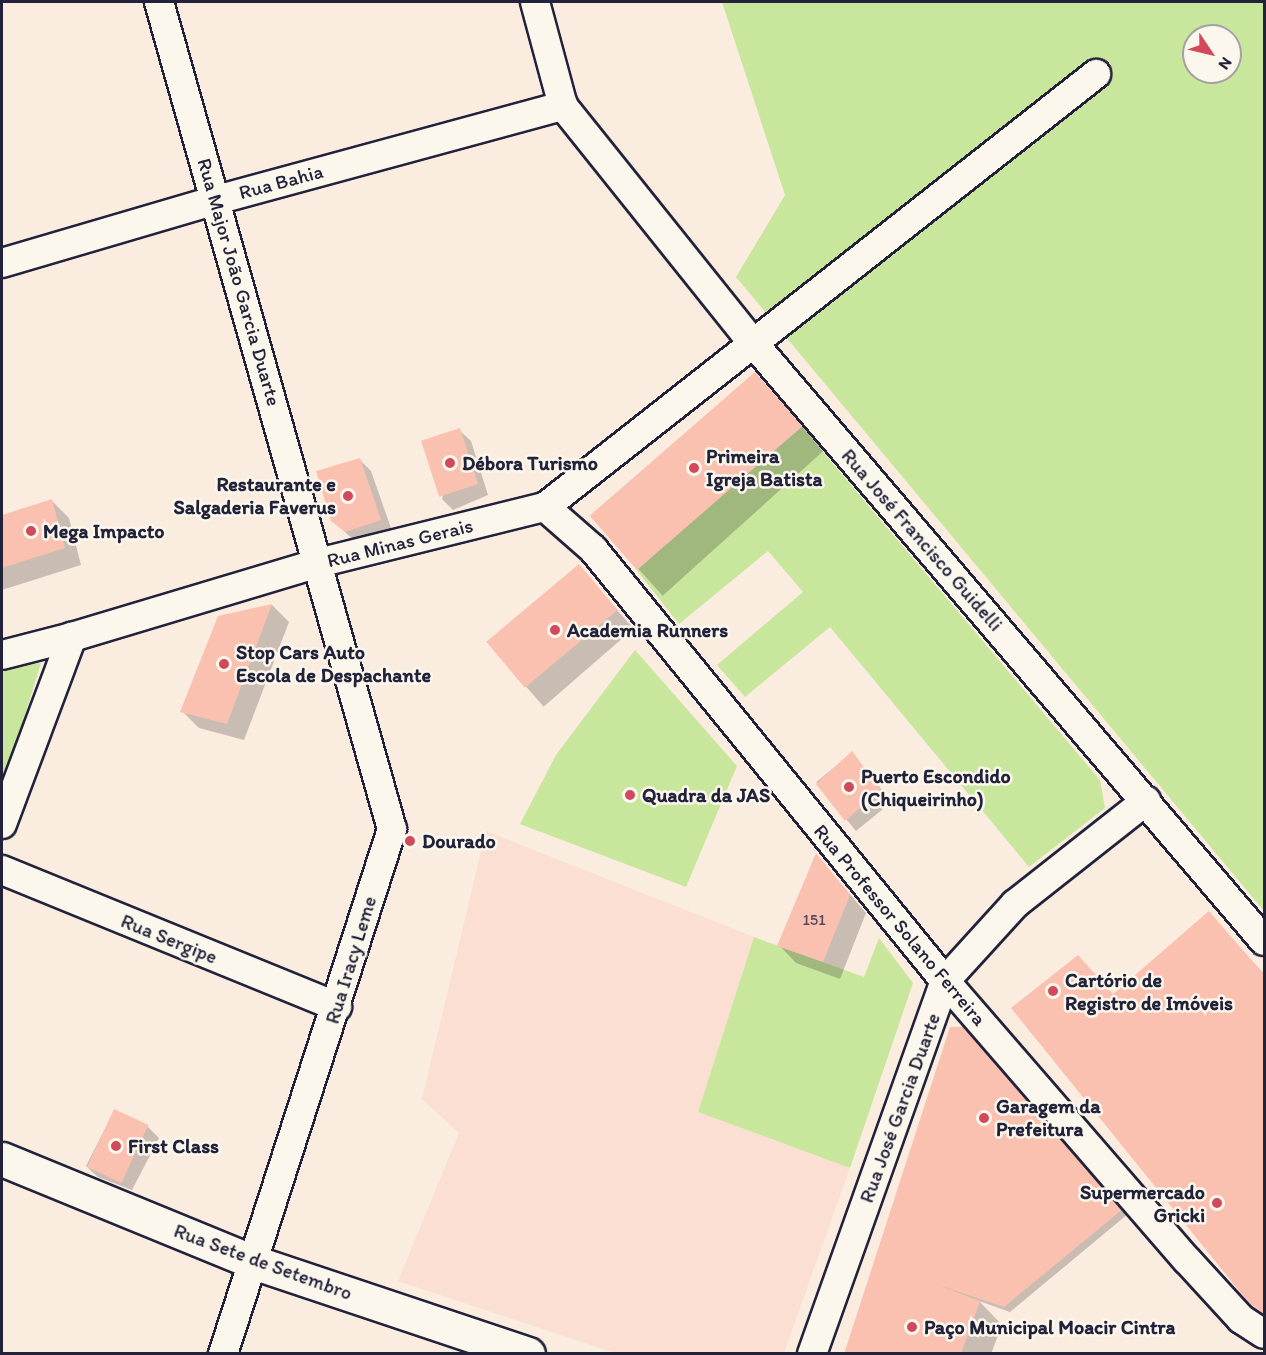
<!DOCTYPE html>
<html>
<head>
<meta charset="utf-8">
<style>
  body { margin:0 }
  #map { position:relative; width:1266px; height:1355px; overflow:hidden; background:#fbece0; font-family:Itim,sans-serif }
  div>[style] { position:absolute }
  .built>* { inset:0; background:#fbdfd2 }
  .green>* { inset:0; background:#c9e69d }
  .shadow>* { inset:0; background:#0003; transform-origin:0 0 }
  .building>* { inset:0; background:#fac1b1; transform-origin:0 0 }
  .roads { filter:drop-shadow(2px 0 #22223b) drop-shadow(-2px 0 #22223b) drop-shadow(0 2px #22223b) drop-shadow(0 -2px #22223b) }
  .street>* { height:28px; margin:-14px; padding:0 14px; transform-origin:14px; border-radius:14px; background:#fbf7ec }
  .secondary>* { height:33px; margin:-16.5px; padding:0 16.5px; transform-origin:16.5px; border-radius:16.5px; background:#fbf7ec }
  .dots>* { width:16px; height:16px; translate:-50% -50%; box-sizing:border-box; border:3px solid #fbf7ec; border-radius:50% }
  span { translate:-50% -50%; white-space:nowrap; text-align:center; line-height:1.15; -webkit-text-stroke:5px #fbf7ec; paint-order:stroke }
  .number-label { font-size:16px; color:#584a58 }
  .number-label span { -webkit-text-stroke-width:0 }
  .street-label { font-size:20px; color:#22223b }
  .poi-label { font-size:20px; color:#22223b; font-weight:700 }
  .left { translate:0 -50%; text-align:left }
  .right { translate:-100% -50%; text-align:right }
  .frame { position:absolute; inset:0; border:3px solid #22223b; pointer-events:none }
  .north { position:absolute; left:1182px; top:24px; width:60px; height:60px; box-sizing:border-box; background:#fbf7ec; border:2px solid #a4a2a5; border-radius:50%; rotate:125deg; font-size:16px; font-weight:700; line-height:24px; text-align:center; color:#22223b }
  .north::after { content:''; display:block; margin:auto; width:21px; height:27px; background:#d1495b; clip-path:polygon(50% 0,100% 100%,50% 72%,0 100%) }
</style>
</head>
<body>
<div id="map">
  <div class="built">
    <i style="clip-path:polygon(486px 831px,754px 937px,698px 1112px,850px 1168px,784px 1353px,615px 1353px,398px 1281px,459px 1133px,422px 1099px)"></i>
  </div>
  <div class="green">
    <i style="clip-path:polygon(evenodd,722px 2px,1264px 2px,1264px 911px,736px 277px,785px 195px,722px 2px,1194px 36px,1230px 36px,1230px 72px,1194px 72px,1194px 36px)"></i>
    <i style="clip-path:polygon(802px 427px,1100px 780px,1105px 808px,1029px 867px,830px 627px,745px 697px,717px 665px,803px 592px,768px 551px,679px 624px,635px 568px)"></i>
    <i style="clip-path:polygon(635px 650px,737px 766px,686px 887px,520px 824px,556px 755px)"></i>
    <i style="clip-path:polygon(41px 663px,19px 734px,2px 777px,2px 668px)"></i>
    <i style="clip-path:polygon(754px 937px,864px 977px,879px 938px,913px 983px,850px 1168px,698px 1112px)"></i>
  </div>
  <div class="shadow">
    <i style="left:755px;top:374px;width:103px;height:217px;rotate:48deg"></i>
    <i style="clip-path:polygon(459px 430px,471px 441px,488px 495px,453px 510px,442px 499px)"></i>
    <i style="clip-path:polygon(360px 460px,371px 471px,392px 531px,357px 543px,333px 521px)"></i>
    <i style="clip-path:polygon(52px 501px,69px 518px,81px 565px,2px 590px,2px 516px)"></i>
    <i style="left:579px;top:566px;width:83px;height:119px;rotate:49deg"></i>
    <i style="clip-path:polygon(272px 605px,289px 622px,244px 740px,199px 728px,182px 711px,219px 617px)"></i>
    <i style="left:852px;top:753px;width:63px;height:46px;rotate:51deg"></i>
    <i style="clip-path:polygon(817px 856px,866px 913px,840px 979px,796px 963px,779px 945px)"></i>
    <i style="clip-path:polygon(1209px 913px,1264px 974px,1264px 1318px,1258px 1312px,1114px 997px)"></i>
    <i style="clip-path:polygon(976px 1034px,1128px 1214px,1010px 1312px,979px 1301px,1002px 1325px,991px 1354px,846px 1354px)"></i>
    <i style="clip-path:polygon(114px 1111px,147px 1126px,159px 1138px,132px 1190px,98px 1177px,86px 1166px)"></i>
  </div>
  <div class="building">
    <i style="left:755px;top:372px;width:72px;height:219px;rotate:49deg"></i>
    <i style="left:460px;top:428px;width:59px;height:41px;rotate:72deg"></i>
    <i style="clip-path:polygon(360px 458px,381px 520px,345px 532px,331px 521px,316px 471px)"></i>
    <i style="clip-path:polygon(52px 499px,65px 548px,2px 568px,2px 515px)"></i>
    <i style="left:579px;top:564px;width:60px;height:121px;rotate:50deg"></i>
    <i style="clip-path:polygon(272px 604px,227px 724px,180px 712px,218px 616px)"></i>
    <i style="clip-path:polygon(852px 751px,881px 790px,845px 821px,816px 784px)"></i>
    <i style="clip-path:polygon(816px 853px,850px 895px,823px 962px,777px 946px)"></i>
    <i style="clip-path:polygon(1209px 911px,1264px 975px,1264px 1316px,1257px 1313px,1011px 1008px,1078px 955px,1113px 994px)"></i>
    <i style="clip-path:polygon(950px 1027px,970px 1027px,1124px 1208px,1004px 1307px,935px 1284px,980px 1301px,961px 1354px,844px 1354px)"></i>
    <i style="left:114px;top:1109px;width:38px;height:64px;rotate:25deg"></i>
  </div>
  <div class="roads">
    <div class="street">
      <i style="left:159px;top:2px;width:859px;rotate:74.27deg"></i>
      <i style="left:392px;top:829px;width:552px;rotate:107.84deg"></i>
      <i style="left:535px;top:2px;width:108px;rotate:74.9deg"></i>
      <i style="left:563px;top:106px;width:305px;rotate:51.3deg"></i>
      <i style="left:754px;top:344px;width:785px;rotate:49.49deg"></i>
      <i style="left:2px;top:263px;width:223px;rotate:-16.4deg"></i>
      <i style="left:216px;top:200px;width:360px;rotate:-15.2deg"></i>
      <i style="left:545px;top:507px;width:64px;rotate:41.2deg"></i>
      <i style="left:593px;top:549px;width:557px;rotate:50.83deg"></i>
      <i style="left:945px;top:981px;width:369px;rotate:49.1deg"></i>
      <i style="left:1187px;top:1260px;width:80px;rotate:47.5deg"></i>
      <i style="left:1241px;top:1319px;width:27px;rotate:33deg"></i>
      <i style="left:2px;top:655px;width:72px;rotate:-14.4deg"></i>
      <i style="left:72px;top:637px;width:257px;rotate:-16.7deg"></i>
      <i style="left:318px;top:563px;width:234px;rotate:-13.9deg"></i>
      <i style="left:545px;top:507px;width:701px;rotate:-38.16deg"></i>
      <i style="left:2px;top:824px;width:200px;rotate:-69.5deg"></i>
      <i style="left:2px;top:870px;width:362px;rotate:22.2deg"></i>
      <i style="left:812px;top:1354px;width:396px;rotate:-70.4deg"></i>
      <i style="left:945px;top:981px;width:104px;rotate:-47.7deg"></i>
      <i style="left:1015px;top:904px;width:167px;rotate:-38.2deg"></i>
    </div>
    <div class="secondary">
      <i style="left:2px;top:1159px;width:271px;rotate:22.3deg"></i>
      <i style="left:253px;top:1262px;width:290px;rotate:18.5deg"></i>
    </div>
  </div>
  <div class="dots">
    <i style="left:450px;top:463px;background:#d1495b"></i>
    <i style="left:694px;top:468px;background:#d1495b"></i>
    <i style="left:348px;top:496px;background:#d1495b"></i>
    <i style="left:31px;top:531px;background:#d1495b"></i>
    <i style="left:555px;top:630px;background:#d1495b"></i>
    <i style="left:224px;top:664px;background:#d1495b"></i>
    <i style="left:849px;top:787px;background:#d1495b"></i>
    <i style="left:630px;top:795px;background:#d1495b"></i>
    <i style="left:410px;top:841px;background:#d1495b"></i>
    <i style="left:1053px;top:991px;background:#d1495b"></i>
    <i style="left:984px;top:1118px;background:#d1495b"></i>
    <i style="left:116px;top:1146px;background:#d1495b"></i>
    <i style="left:1217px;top:1203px;background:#d1495b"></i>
    <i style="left:912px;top:1327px;background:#d1495b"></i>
  </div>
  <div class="number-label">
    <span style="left:814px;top:920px">151</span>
  </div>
  <div class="street-label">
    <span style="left:281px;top:182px;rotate:-15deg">Rua Bahia</span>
    <span style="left:239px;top:282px;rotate:74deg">Rua Major João Garcia Duarte</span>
    <span style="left:922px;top:540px;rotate:49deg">Rua José Francisco Guidelli</span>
    <span style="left:400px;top:543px;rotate:-14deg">Rua Minas Gerais</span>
    <span style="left:900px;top:925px;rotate:50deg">Rua Professor Solano Ferreira</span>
    <span style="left:169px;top:939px;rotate:22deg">Rua Sergipe</span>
    <span style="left:351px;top:960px;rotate:-73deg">Rua Iracy Leme</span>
    <span style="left:900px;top:1108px;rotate:-70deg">Rua José Garcia Duarte</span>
    <span style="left:263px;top:1262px;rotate:20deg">Rua Sete de Setembro</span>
  </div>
  <div class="poi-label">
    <span class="left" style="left:706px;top:468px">Primeira<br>Igreja Batista</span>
    <span class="left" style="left:462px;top:463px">Débora Turismo</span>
    <span class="right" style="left:336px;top:496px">Restaurante e<br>Salgaderia Faverus</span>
    <span class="left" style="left:43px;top:531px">Mega Impacto</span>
    <span class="left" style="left:567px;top:630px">Academia Runners</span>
    <span class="left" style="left:236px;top:664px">Stop Cars Auto<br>Escola de Despachante</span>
    <span class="left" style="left:861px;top:788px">Puerto Escondido<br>(Chiqueirinho)</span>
    <span class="left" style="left:642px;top:795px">Quadra da JAS</span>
    <span class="left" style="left:422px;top:841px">Dourado</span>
    <span class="left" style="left:1065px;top:992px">Cartório de<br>Registro de Imóveis</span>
    <span class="left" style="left:996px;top:1118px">Garagem da<br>Prefeitura</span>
    <span class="left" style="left:128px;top:1146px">First Class</span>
    <span class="right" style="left:1205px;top:1204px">Supermercado<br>Gricki</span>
    <span class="left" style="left:924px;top:1327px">Paço Municipal Moacir Cintra</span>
  </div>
  <div class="frame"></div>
  <div class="north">N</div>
</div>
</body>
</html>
